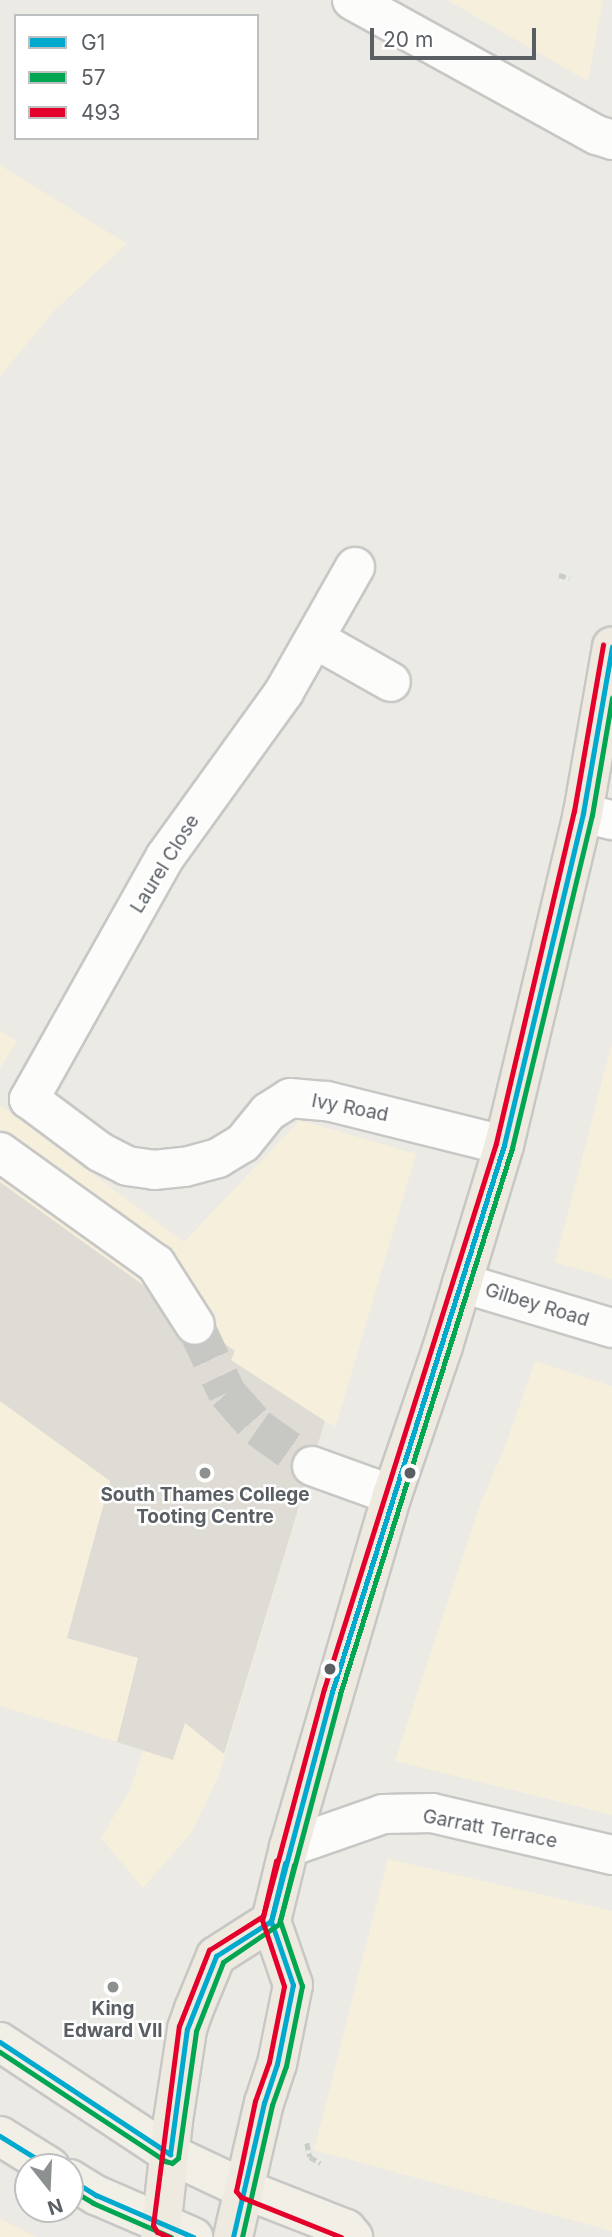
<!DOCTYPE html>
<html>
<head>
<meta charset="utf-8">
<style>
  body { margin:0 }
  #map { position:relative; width:612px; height:2237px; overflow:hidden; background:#ebeae4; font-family:Inter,sans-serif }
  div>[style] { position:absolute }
  .commercial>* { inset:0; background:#f6efdc }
  .education>* { inset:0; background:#dedcd4 }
  .minor-tunnel>* { height:38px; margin-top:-19px; transform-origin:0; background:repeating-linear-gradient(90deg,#c7c7c4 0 38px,transparent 0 57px) }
  .path>* { height:4.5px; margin-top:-2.25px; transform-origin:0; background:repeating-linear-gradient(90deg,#c7cdc9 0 7px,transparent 0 10.5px) }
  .roads { filter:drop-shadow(2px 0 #c7c7c6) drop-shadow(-2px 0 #c7c7c6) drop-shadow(0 2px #c7c7c6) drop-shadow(0 -2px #c7c7c6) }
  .minor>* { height:38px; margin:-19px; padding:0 19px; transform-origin:19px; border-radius:19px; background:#fcfcfb }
  .major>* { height:38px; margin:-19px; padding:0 19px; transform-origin:19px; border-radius:19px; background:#f2efe7 }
  .highway>* { height:38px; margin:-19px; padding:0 19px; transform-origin:19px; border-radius:19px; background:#eeeae0 }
  .bus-1>* { height:5px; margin:-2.5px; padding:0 2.5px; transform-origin:2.5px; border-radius:2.5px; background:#00a9ce }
  .bus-2>* { height:5px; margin:-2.5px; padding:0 2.5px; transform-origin:2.5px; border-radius:2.5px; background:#00a651 }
  .bus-3>* { height:5px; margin:-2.5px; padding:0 2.5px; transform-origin:2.5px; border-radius:2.5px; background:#e4002b }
  .dots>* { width:19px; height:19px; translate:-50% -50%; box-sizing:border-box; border:4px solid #fff; border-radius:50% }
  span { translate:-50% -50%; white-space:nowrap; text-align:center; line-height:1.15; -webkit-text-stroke:5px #fff; paint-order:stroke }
  .street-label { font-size:19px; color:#5a5f64 }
  .poi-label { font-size:19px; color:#5a5f64; font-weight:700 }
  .legend { position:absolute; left:14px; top:14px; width:245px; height:126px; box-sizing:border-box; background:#fff; border:2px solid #bdbfc1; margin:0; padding:9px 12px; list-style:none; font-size:21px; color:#5a5f64 }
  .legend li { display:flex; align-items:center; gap:14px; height:35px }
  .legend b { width:35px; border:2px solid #bdbfc1 }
  .north { position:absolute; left:14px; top:2153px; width:70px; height:70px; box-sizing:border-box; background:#fff; border:2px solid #bdbfc1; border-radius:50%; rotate:162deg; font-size:19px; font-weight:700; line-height:28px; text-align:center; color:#5a5f64 }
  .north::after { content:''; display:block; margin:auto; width:24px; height:32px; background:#8d9091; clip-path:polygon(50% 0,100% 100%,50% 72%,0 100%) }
  .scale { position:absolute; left:370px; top:28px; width:166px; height:32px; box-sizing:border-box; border:4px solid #5a5f64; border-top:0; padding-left:9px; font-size:21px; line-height:24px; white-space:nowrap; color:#5a5f64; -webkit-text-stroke:5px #fff; paint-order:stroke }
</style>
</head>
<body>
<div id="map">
  <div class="commercial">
    <i style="clip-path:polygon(447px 0,603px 0,588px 81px,563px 67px)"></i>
    <i style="clip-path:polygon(0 165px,127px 244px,56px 309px,0 376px)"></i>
    <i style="clip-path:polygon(0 1030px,17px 1041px,0 1068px)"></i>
    <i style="clip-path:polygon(612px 1043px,612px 1279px,555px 1262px)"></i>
    <i style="clip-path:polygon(0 1105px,184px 1242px,300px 1120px,416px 1154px,336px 1426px,325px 1422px,219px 1775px,192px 1832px,143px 1888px,101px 1838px,130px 1790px,143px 1750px,0 1706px)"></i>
    <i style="clip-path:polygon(535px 1361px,612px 1386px,612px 1815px,395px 1761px,479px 1507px,506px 1444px)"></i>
    <i style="clip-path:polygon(388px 1859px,612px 1911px,612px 2231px,314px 2150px)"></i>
    <i style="clip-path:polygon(0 2219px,37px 2237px,0 2237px)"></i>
  </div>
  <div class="education">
    <i style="clip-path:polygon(0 1182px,235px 1351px,231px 1360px,325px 1421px,224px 1754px,185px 1723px,173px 1760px,117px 1742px,138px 1658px,67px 1638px,110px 1481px,0 1401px)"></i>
  </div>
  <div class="minor-tunnel">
    <i style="left:195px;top:1325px;width:75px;rotate:64.8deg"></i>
    <i style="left:227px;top:1393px;width:47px;rotate:48.5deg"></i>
    <i style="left:258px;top:1428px;width:66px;rotate:35.1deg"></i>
  </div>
  <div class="path">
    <i style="left:559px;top:575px;width:11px;rotate:15deg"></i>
    <i style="left:307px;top:2143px;width:14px;rotate:78deg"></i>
    <i style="left:310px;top:2157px;width:12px;rotate:31deg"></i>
  </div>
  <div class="roads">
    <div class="minor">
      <i style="left:352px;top:0;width:280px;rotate:28.9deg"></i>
      <i style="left:597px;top:135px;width:16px;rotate:18deg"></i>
      <i style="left:355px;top:567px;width:144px;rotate:119.6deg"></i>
      <i style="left:284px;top:692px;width:203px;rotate:125.8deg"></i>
      <i style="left:165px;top:857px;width:278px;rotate:119.3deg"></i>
      <i style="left:29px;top:1099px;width:89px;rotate:36.7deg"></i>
      <i style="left:100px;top:1152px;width:30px;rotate:27deg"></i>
      <i style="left:127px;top:1166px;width:27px;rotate:8deg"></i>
      <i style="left:154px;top:1170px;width:31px;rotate:-6deg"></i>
      <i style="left:185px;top:1167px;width:34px;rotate:-15deg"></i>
      <i style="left:218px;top:1158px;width:29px;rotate:-31deg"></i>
      <i style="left:243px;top:1143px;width:40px;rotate:-51deg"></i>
      <i style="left:268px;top:1112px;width:26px;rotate:-32deg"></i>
      <i style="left:290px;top:1098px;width:37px;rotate:5deg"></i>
      <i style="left:327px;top:1101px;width:182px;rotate:14deg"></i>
      <i style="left:315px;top:639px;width:87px;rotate:29.5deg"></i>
      <i style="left:583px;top:813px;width:30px;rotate:14deg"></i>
      <i style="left:0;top:1152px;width:192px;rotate:35.7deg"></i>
      <i style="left:156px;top:1264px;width:72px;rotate:57.4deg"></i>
      <i style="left:462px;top:1283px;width:157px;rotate:16.7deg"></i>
      <i style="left:312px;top:1466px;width:85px;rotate:19.9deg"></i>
      <i style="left:289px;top:1847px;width:100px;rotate:-19.3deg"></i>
      <i style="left:383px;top:1814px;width:49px;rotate:-1.2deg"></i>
      <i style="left:432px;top:1813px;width:185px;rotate:13.1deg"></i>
    </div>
    <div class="major">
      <i style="left:0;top:2042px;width:204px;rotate:33.4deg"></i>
      <i style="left:170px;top:2154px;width:82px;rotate:25.3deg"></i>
      <i style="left:244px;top:2189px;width:110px;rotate:21.4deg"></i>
      <i style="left:346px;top:2229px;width:11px;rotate:49deg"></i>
      <i style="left:0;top:2136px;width:59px;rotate:31.8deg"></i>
      <i style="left:70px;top:2179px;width:31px;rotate:32deg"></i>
      <i style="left:96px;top:2195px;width:106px;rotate:23.4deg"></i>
    </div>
    <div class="highway">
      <i style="left:160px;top:2237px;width:117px;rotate:-83.6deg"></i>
      <i style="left:173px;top:2121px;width:93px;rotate:-81.3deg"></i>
      <i style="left:187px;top:2029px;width:21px;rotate:-71deg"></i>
      <i style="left:194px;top:2009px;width:57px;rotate:-67.5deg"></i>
      <i style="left:216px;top:1956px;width:65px;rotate:-32.5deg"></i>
      <i style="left:233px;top:2237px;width:138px;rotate:-77deg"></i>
      <i style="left:264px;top:2103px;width:41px;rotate:-71.6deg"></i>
      <i style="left:277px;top:2064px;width:81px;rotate:-78.6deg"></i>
      <i style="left:293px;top:1985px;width:68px;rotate:-109deg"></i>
      <i style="left:271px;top:1921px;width:76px;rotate:-76.3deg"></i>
      <i style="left:289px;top:1847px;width:367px;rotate:-73.7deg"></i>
      <i style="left:392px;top:1495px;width:157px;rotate:-71.1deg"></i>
      <i style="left:443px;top:1346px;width:210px;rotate:-73.1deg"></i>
      <i style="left:504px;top:1145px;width:341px;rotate:-76.6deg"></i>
      <i style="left:583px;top:813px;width:169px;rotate:-80.1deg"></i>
    </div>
  </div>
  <div class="bus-1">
    <i style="left:0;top:2042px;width:204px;rotate:33.4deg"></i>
    <i style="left:170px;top:2154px;width:126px;rotate:-82.3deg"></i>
    <i style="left:187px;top:2029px;width:79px;rotate:-68.3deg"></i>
    <i style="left:216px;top:1956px;width:65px;rotate:-32.5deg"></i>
    <i style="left:271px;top:1921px;width:237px;rotate:-75.1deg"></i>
    <i style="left:332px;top:1692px;width:573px;rotate:-72.54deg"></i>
    <i style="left:504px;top:1145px;width:341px;rotate:-76.6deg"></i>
    <i style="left:583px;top:813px;width:169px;rotate:-80.1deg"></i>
    <i style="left:0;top:2136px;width:59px;rotate:31.8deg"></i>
    <i style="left:70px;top:2179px;width:31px;rotate:32deg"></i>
    <i style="left:96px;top:2195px;width:106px;rotate:23.4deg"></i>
    <i style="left:233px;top:2237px;width:138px;rotate:-77deg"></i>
    <i style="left:264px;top:2103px;width:41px;rotate:-71.6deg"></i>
    <i style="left:277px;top:2064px;width:81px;rotate:-78.6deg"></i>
    <i style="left:293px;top:1985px;width:68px;rotate:-109deg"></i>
    <i style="left:271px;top:1921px;width:60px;rotate:-76.4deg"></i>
  </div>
  <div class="bus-2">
    <i style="left:0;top:2052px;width:198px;rotate:33.4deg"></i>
    <i style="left:165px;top:2161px;width:7px;rotate:16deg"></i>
    <i style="left:172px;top:2163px;width:8px;rotate:-40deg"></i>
    <i style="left:178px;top:2158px;width:128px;rotate:-81.9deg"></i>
    <i style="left:196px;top:2031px;width:74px;rotate:-68.6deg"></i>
    <i style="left:223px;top:1962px;width:68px;rotate:-34.2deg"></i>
    <i style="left:279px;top:1924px;width:238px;rotate:-75.1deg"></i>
    <i style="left:340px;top:1694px;width:572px;rotate:-72.51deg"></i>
    <i style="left:512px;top:1148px;width:342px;rotate:-76.5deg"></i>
    <i style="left:592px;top:815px;width:119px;rotate:-80.3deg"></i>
    <i style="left:70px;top:2189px;width:27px;rotate:31deg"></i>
    <i style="left:93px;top:2203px;width:85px;rotate:23.6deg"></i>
    <i style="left:242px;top:2237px;width:135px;rotate:-77.2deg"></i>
    <i style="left:272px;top:2105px;width:41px;rotate:-70.3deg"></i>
    <i style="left:286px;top:2066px;width:82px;rotate:-78.7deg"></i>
    <i style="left:302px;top:1986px;width:69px;rotate:-108.7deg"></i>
    <i style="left:280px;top:1921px;width:58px;rotate:-76deg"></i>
  </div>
  <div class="bus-3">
    <i style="left:169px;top:2237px;width:13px;rotate:-157deg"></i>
    <i style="left:157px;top:2232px;width:8px;rotate:-120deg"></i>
    <i style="left:153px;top:2225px;width:201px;rotate:-82.6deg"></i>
    <i style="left:179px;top:2026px;width:82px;rotate:-68.5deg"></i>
    <i style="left:209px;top:1950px;width:64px;rotate:-32.2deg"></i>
    <i style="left:263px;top:1916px;width:57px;rotate:-76.7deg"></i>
    <i style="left:341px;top:2237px;width:108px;rotate:-158.2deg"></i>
    <i style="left:241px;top:2197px;width:8px;rotate:-130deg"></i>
    <i style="left:236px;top:2191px;width:92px;rotate:-78.1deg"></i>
    <i style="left:255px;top:2101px;width:41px;rotate:-70.3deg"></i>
    <i style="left:269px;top:2062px;width:77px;rotate:-78.8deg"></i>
    <i style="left:284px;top:1986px;width:70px;rotate:-108.4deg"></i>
    <i style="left:262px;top:1920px;width:239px;rotate:-75deg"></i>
    <i style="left:324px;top:1689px;width:572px;rotate:-72.51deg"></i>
    <i style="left:496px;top:1143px;width:341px;rotate:-76.8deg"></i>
    <i style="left:574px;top:811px;width:169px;rotate:-80.1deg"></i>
  </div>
  <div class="dots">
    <i style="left:205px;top:1473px;background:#8d9091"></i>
    <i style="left:410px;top:1473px;background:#5a5f64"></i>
    <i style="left:330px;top:1669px;background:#5a5f64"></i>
    <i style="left:113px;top:1987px;background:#8d9091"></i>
  </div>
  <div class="street-label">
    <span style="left:165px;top:864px;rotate:-58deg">Laurel Close</span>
    <span style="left:350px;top:1108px;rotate:11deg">Ivy Road</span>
    <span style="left:537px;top:1305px;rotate:17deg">Gilbey Road</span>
    <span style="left:490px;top:1829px;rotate:11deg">Garratt Terrace</span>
  </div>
  <div class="poi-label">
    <span style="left:205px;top:1506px">South Thames College<br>Tooting Centre</span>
    <span style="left:113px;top:2020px">King<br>Edward VII</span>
  </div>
  <ul class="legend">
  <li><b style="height:9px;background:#00a9ce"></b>G1</li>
  <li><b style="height:9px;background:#00a651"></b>57</li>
  <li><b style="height:9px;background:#e4002b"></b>493</li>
  </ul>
  <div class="north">N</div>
  <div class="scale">20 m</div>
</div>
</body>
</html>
